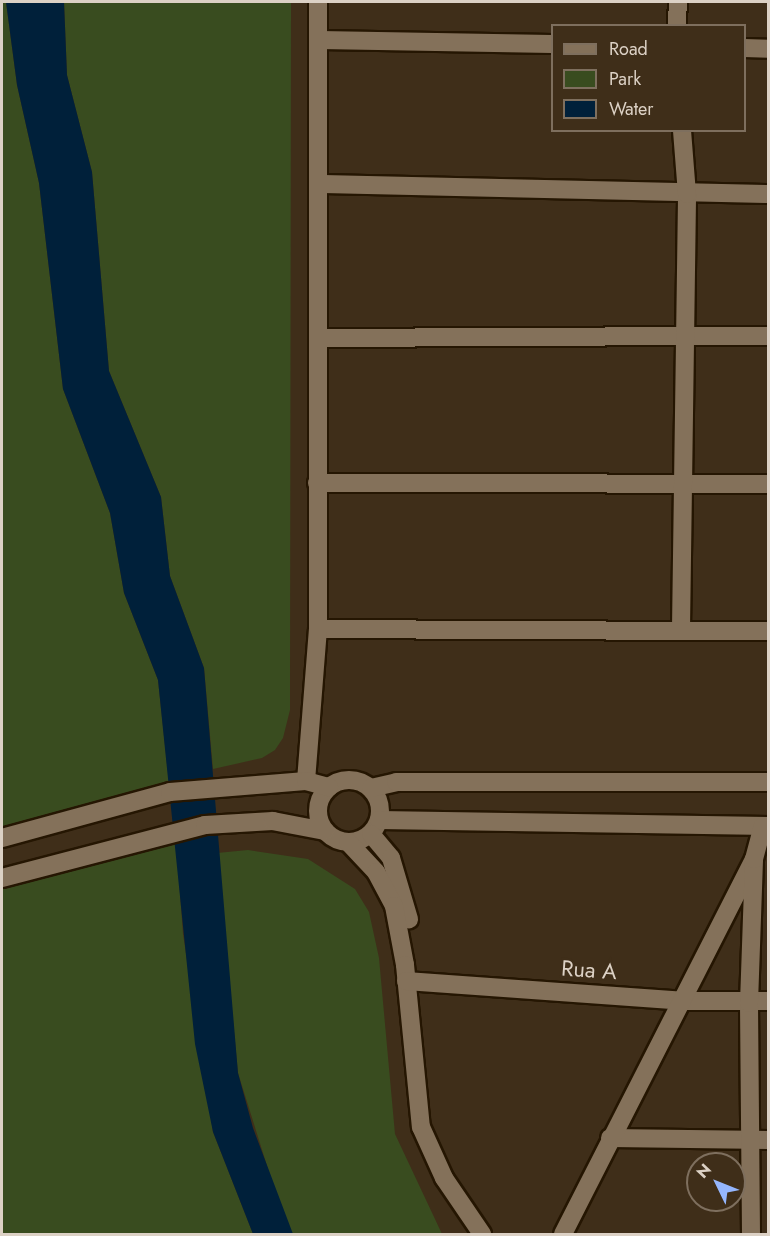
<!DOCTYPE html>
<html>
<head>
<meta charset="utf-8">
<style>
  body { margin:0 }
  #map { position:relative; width:770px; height:1236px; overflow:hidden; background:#3f2e19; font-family:Jost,sans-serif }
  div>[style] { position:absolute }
  .green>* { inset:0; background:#394c1f }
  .water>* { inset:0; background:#00203a }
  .roads { filter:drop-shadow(2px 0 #251602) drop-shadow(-2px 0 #251602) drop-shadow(0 2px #251602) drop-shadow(0 -2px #251602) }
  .minor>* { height:18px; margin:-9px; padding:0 9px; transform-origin:9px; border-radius:9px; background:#84715a }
  .minor>.ring { margin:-9px; padding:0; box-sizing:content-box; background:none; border:18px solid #84715a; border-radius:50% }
  span { translate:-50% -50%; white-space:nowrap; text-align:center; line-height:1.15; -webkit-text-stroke:5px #3f2e19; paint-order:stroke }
  .street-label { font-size:22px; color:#dcd1c5 }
  .frame { position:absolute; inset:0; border:3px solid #dcd1c5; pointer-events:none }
  .legend { position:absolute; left:551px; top:24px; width:195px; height:108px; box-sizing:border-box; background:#3f2e19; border:2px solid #7e6f5e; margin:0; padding:8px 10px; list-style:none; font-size:18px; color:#dcd1c5 }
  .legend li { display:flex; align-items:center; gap:12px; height:30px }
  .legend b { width:30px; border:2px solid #7e6f5e }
  .north { position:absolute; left:686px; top:1152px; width:60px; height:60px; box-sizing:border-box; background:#3f2e19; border:2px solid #7e6f5e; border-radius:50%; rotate:313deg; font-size:16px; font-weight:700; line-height:24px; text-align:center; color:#dcd1c5 }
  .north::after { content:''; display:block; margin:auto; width:21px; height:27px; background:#95b6fd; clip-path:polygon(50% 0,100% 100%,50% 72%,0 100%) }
</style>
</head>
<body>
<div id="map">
  <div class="green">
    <i style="clip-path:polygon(2px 2px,6px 2px,17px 85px,39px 183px,63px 389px,110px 513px,124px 593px,158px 680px,170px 792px,2px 838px)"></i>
    <i style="clip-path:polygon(64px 2px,291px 2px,290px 710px,283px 738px,275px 750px,262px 758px,213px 769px,204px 668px,170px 576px,161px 497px,109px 371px,92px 172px,67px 75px)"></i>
    <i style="clip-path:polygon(176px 840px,183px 934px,213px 1132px,253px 1234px,2px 1234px,2px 883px)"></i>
    <i style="clip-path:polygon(248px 850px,308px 859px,355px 889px,369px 912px,379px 958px,395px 1134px,442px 1234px,292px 1234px,284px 1220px,238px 1073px,217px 853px)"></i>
  </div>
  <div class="water">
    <i style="clip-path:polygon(6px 2px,64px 2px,67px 75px,92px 172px,109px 371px,161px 497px,170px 576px,204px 668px,238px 1073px,253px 1128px,293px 1234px,253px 1234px,213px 1132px,195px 1044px,158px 680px,124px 593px,110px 513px,63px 389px,39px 183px,17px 85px)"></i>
  </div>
  <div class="roads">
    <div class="minor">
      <i style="left:677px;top:26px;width:24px;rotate:-88deg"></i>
      <i style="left:320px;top:40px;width:232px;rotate:1deg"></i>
      <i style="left:744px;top:48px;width:24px;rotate:2deg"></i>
      <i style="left:321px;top:184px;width:447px;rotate:1.3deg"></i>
      <i style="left:320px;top:338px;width:448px;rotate:-0.3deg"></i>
      <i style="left:317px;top:483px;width:451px;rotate:0.1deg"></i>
      <i style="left:681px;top:628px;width:434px;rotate:-89.2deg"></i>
      <i style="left:687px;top:194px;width:64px;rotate:-94.5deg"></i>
      <i style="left:318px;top:629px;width:450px;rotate:0.3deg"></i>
      <i class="ring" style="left:318px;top:780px;width:44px;height:44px"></i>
      <i style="left:306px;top:781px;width:152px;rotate:-85.5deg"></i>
      <i style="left:318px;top:629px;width:627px;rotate:-90deg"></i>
      <i style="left:371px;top:788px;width:26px;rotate:-13deg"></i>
      <i style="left:396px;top:782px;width:372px"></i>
      <i style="left:379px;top:820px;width:389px;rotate:0.9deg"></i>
      <i style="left:371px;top:834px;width:31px;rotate:50deg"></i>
      <i style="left:391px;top:858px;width:64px;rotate:73.6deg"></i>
      <i style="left:2px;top:838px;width:174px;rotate:-15.3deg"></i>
      <i style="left:170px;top:792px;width:136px;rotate:-4.6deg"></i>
      <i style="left:306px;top:781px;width:24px;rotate:15deg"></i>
      <i style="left:348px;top:842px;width:41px;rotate:47deg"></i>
      <i style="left:376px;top:872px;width:38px;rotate:62deg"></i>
      <i style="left:394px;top:906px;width:60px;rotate:79.4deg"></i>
      <i style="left:405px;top:965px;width:163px;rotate:84.4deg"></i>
      <i style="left:421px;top:1127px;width:56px;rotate:65.7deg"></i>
      <i style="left:444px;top:1178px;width:68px;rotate:55.8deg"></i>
      <i style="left:2px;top:878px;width:210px;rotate:-14.6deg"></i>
      <i style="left:205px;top:825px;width:68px;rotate:-3.4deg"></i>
      <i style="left:273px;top:821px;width:53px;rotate:10.9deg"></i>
      <i style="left:406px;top:981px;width:277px;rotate:4.1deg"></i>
      <i style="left:682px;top:1001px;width:86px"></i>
      <i style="left:610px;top:1138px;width:158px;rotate:0.7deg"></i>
      <i style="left:563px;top:1234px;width:421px;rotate:-63deg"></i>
      <i style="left:751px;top:1234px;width:231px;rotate:-90.5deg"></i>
      <i style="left:749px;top:1003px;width:144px;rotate:-88deg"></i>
      <i style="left:754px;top:859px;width:34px;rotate:-75deg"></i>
    </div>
  </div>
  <div class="street-label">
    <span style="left:589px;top:970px;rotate:4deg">Rua A</span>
  </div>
  <div class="frame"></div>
  <ul class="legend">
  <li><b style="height:8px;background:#84715a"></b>Road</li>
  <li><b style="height:16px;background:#394c1f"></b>Park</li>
  <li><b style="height:16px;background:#00203a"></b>Water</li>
  </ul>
  <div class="north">N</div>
</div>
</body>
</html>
